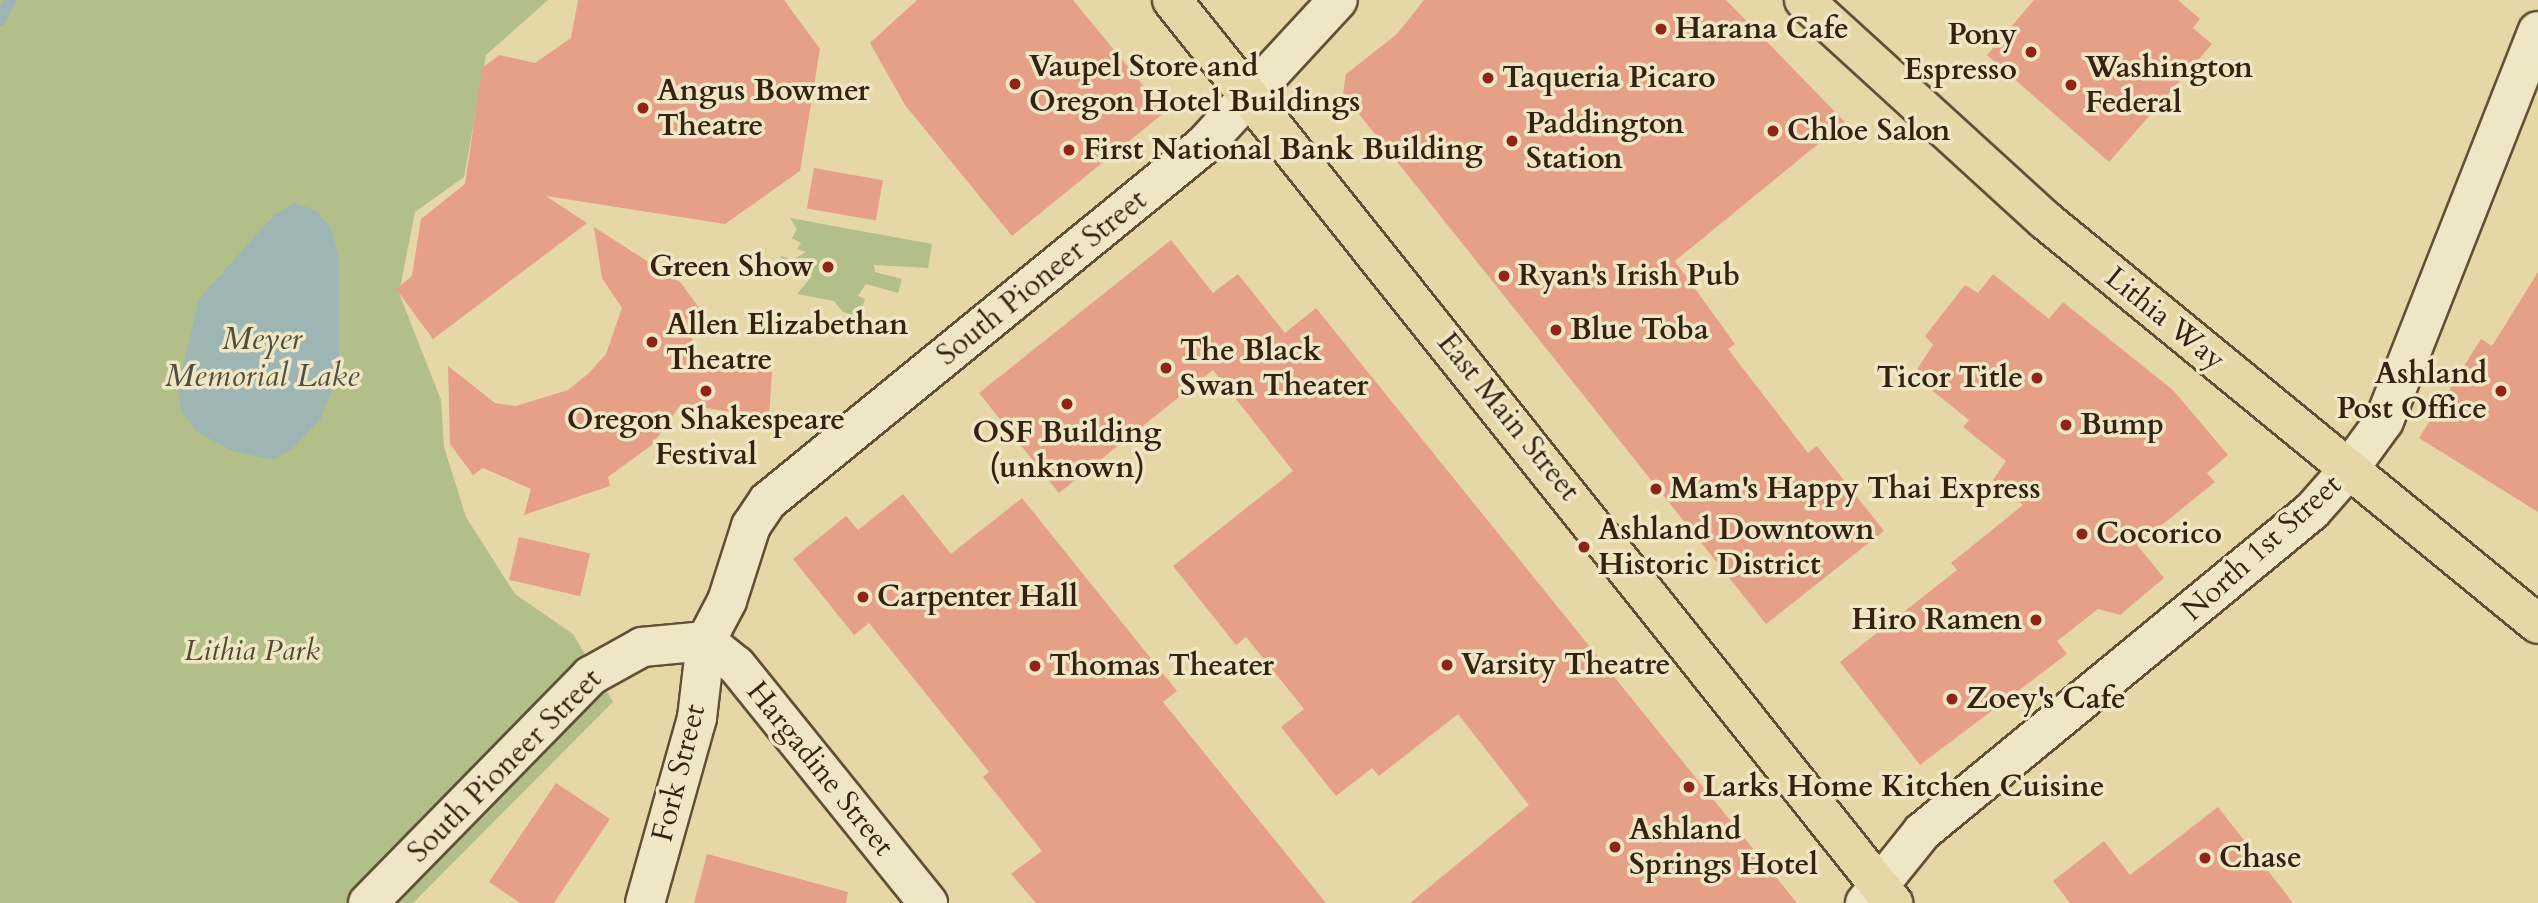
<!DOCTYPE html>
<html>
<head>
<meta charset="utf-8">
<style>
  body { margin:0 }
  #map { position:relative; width:2538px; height:903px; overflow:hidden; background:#e6d8a6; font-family:Cardo,serif }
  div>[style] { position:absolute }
  .green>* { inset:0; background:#b2bf89 }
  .water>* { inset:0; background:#9db6b4 }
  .stream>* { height:12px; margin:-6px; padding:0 6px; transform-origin:6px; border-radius:6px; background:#9db6b4 }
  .building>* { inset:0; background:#e5a087; transform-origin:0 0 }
  .roads { filter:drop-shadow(2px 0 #615036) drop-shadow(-2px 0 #615036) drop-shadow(0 2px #615036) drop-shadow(0 -2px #615036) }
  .minor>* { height:38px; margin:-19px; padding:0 19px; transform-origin:19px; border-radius:19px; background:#efe6c5 }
  .tertiary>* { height:38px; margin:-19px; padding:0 19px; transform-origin:19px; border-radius:19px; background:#efe6c5 }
  .primary>* { height:38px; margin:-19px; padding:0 19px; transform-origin:19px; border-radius:19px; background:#e6d8a6 }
  .dots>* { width:19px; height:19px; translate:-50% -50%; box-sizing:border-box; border:4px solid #efe6c5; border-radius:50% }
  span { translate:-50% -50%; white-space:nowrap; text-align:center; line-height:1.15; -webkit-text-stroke:7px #efe6c5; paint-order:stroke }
  .poi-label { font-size:30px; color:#352211; font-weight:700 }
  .left { translate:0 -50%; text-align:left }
  .right { translate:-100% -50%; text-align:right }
  .street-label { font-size:30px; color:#352211 }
  .park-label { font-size:30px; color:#54492f; font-style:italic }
  .water-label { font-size:32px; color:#544e42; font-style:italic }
</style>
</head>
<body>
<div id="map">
  <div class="green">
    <i style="clip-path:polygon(0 0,548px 0,486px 55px,464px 177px,415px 212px,399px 293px,441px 400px,444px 447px,466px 517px,515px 594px,573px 634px,613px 702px,413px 903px,0 903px)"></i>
    <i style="clip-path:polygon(790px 218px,932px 244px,928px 268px,874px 265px,875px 272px,902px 279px,898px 293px,866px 284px,858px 296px,865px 299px,859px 317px,843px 312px,834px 301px,797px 294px,812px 276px,778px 266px,781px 256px,793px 260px,806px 252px,797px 249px,801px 243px,792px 238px,797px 229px)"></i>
  </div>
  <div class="water">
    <i style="clip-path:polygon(294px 203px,317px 211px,331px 228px,339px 259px,339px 371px,320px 420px,292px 449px,272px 460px,230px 450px,197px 432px,181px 411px,178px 389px,199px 299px,273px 216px)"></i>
  </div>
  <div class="stream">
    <i style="left:0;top:20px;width:22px;rotate:-63deg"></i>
  </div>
  <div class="building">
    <i style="clip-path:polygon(578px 0,784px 0,820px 49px,800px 171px,725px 224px,546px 196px,587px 223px,433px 339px,396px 289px,412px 276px,421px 219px,465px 184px,482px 68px,499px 55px,535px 63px,571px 38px)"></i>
    <i style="clip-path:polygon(917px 0,1073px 0,1165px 112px,1012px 236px,905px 105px,870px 43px)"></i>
    <i style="clip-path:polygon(1424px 0,1726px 0,1845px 122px,1675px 261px,1735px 344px,1728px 349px,1808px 453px,1817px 446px,1884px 531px,1766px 624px,1343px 94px,1346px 74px,1397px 34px)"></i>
    <i style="clip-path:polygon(2034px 0,2178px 0,2200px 19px,2193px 28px,2212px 44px,2109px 162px,1987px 55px)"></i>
    <i style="left:814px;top:168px;width:70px;height:41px;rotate:10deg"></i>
    <i style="clip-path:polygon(594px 227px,681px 283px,700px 309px,690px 318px,695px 363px,772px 372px,769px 418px,681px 404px,653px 444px,608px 477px,610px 486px,524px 515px,531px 489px,483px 468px,473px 475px,450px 444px,448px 366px,495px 403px,516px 406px,568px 390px,589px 373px,606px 354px,622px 308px,602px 278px)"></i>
    <i style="clip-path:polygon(1171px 240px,1213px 293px,1238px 274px,1285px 333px,1316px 308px,1797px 903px,1410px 903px,1529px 805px,1458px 714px,1379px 776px,1372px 768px,1336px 796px,1281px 727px,1304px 709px,1246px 637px,1236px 645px,1173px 566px,1293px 471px,1213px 370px,1059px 493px,979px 393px)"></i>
    <i style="clip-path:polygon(2538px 272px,2538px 512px,2419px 438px,2481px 339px,2492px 346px)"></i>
    <i style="clip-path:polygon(1993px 274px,2049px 319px,2063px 302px,2173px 390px,2228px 455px,2207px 473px,2215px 482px,2137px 545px,2164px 578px,2120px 615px,2098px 609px,2057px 641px,2067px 654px,1920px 765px,1840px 662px,1957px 570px,1951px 563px,2023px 505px,1993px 480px,2006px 461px,1963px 427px,1969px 420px,1913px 375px,1933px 345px,1925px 336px,1965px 285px,1978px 293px)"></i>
    <i style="clip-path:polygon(903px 494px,951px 554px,1022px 498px,1177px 691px,1163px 702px,1326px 903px,1036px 903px,1011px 874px,1042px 851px,983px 777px,989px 772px,869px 623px,854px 635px,793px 559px,846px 516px,858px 530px)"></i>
    <i style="left:519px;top:537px;width:73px;height:44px;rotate:13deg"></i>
    <i style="clip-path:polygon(556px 783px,610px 819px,554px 903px,520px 903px,489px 882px)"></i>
    <i style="clip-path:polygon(2218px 807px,2293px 903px,2070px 903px,2053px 881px,2104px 841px,2130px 875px)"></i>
    <i style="clip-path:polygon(707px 854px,848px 892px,846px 903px,694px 903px)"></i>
  </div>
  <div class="roads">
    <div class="minor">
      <i style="left:706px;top:641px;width:38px;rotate:39deg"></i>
      <i style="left:736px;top:665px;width:306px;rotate:51.1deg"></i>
      <i style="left:368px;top:903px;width:318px;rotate:-45.6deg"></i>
      <i style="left:590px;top:676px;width:60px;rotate:-29.1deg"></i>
      <i style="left:642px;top:647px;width:64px;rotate:-5.4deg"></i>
      <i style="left:706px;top:641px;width:45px;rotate:-62.3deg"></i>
      <i style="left:727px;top:601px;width:79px;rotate:-72.3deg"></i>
      <i style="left:751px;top:526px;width:30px;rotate:-56deg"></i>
      <i style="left:768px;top:501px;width:563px;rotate:-39.23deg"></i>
      <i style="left:1204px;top:145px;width:197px;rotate:-47.3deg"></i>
      <i style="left:645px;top:903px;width:192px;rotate:-74.3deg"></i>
      <i style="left:697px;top:718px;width:78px;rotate:-83.3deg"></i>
      <i style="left:1865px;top:903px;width:91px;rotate:-51.2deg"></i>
      <i style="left:1922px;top:832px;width:505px;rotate:-39.46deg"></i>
      <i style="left:2312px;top:511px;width:56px;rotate:-48.6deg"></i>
    </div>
    <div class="tertiary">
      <i style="left:2349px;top:469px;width:59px;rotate:-53.9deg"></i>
      <i style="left:2384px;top:421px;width:419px;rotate:-68.5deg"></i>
    </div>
    <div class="primary">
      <i style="left:1172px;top:0;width:1156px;rotate:51.39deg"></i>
      <i style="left:1804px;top:0;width:326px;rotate:42.4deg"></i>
      <i style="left:2045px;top:220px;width:637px;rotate:39.33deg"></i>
    </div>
  </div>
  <div class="dots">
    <i style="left:1661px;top:29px;background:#8f2418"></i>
    <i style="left:2031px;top:52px;background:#8f2418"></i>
    <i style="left:1488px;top:78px;background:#8f2418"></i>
    <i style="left:1015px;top:84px;background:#8f2418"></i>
    <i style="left:2071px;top:85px;background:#8f2418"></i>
    <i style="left:643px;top:108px;background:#8f2418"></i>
    <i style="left:1773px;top:131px;background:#8f2418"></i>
    <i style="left:1512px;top:141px;background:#8f2418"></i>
    <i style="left:1069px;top:150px;background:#8f2418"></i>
    <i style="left:828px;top:267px;background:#8f2418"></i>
    <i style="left:1504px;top:276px;background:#8f2418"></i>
    <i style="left:1556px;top:330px;background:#8f2418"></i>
    <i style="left:652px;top:342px;background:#8f2418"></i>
    <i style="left:1166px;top:368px;background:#8f2418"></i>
    <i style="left:2037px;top:378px;background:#8f2418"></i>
    <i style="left:706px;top:391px;background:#8f2418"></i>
    <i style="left:2501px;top:391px;background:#8f2418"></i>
    <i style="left:1067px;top:404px;background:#8f2418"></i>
    <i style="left:2066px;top:425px;background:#8f2418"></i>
    <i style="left:1656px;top:489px;background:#8f2418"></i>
    <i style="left:2082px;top:534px;background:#8f2418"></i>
    <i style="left:1584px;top:547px;background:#8f2418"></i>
    <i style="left:863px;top:597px;background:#8f2418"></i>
    <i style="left:2036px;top:620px;background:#8f2418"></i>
    <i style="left:1447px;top:665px;background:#8f2418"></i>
    <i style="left:1035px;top:666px;background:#8f2418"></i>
    <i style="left:1952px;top:699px;background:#8f2418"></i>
    <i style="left:1689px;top:787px;background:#8f2418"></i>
    <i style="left:1615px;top:847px;background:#8f2418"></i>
    <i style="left:2205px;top:858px;background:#8f2418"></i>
  </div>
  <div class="poi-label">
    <span class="left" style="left:1675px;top:29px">Harana Cafe</span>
    <span class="right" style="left:2017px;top:52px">Pony<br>Espresso</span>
    <span class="left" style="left:1029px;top:84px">Vaupel Store and<br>Oregon Hotel Buildings</span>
    <span class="left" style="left:2085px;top:85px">Washington<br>Federal</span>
    <span class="left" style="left:1502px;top:78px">Taqueria Picaro</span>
    <span class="left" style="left:657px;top:108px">Angus Bowmer<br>Theatre</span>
    <span class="left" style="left:1526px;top:141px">Paddington<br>Station</span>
    <span class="left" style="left:1787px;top:131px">Chloe Salon</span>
    <span class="left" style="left:1083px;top:150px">First National Bank Building</span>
    <span class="right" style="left:814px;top:267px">Green Show</span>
    <span class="left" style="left:1518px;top:276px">Ryan's Irish Pub</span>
    <span class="left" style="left:666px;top:342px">Allen Elizabethan<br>Theatre</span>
    <span class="left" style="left:1570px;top:330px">Blue Toba</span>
    <span class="left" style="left:1180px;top:368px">The Black<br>Swan Theater</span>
    <span class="right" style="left:2487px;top:391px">Ashland<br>Post Office</span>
    <span class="right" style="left:2023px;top:378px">Ticor Title</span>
    <span style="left:706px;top:437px">Oregon Shakespeare<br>Festival</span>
    <span class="left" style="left:2080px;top:425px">Bump</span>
    <span style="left:1067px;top:450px">OSF Building<br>(unknown)</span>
    <span class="left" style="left:1670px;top:489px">Mam's Happy Thai Express</span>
    <span class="left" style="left:1598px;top:547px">Ashland Downtown<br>Historic District</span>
    <span class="left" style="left:2096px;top:534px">Cocorico</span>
    <span class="left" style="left:877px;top:597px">Carpenter Hall</span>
    <span class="right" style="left:2022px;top:620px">Hiro Ramen</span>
    <span class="left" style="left:1461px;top:665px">Varsity Theatre</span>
    <span class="left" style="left:1049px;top:666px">Thomas Theater</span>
    <span class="left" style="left:1966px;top:699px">Zoey's Cafe</span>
    <span class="left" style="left:1703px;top:787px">Larks Home Kitchen Cuisine</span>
    <span class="left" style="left:1629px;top:847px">Ashland<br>Springs Hotel</span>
    <span class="left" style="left:2219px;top:858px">Chase</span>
  </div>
  <div class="street-label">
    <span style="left:1042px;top:278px;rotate:-39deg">South Pioneer Street</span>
    <span style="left:2165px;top:319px;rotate:39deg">Lithia Way</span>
    <span style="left:1508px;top:417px;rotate:51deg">East Main Street</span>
    <span style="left:2262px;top:548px;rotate:-42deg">North 1st Street</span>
    <span style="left:505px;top:766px;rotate:-45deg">South Pioneer Street</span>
    <span style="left:820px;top:769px;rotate:51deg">Hargadine Street</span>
    <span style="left:679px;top:773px;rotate:-76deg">Fork Street</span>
  </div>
  <div class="park-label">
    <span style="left:252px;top:651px">Lithia Park</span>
  </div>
  <div class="water-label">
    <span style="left:262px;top:358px">Meyer<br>Memorial Lake</span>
  </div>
</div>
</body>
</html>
